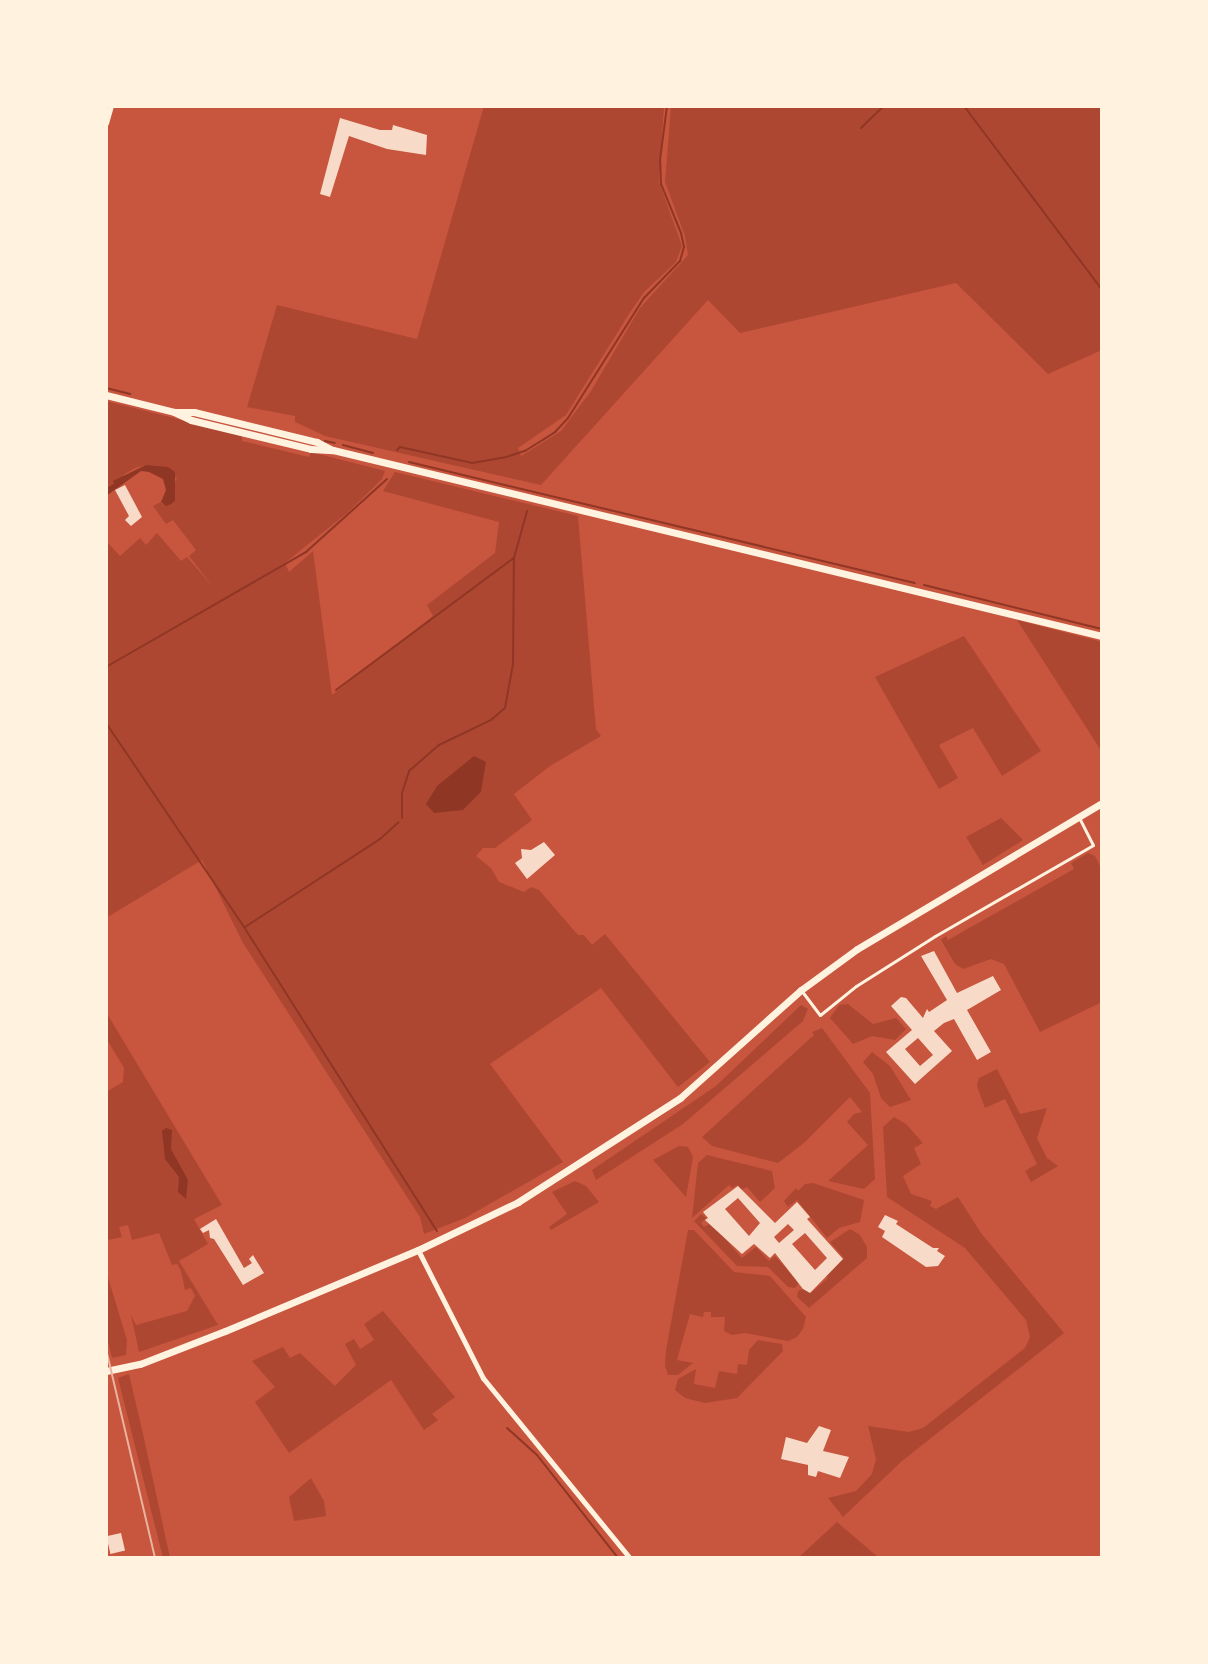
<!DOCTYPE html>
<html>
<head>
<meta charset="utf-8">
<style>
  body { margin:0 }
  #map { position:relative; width:1208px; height:1664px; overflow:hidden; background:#c8553d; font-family:"PT Sans",sans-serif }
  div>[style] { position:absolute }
  .green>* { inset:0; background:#ae4732 }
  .water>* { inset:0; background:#8f3625 }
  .stream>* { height:2px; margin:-1px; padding:0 1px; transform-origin:1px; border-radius:1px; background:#8f3625 }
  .building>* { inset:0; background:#f7dbc8; transform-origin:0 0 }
  .service>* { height:3px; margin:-1.5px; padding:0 1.5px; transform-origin:1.5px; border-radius:1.5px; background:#fff3e0 }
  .minor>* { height:5px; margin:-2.5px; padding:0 2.5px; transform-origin:2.5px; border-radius:2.5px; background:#fff3e0 }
  .secondary>* { height:7px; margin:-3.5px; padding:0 3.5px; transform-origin:3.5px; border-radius:3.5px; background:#fff3e0 }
  .rail>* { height:2px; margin:-1px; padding:0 1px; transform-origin:1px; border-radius:1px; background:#e9b49f }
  span { translate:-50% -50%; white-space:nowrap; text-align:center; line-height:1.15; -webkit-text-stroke:8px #fff3e0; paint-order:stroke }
  .frame { position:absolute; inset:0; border:108px solid #fff3e0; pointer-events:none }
</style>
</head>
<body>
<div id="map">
  <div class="green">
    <i style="clip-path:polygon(484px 106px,664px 106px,659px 182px,682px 246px,676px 262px,644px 292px,629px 314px,566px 415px,518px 448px,521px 456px,561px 431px,591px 391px,640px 308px,688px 255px,685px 236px,665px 182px,671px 106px,1102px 106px,1102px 350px,1048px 374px,956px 283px,740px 333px,708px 300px,541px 485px,325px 436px,295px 422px,295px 416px,247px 407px,277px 305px,417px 339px)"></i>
    <i style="clip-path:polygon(106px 401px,242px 435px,242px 441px,309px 457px,311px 452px,385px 471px,382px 479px,347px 513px,285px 563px,289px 572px,313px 551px,332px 695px,433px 616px,427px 605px,495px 553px,499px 522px,383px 491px,395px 472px,578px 516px,596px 729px,601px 736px,550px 766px,514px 794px,532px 820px,495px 848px,483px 848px,476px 856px,491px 868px,499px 882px,524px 892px,531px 887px,539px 890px,578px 935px,584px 935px,592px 945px,605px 934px,710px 1062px,678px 1087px,601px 988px,490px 1064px,563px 1162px,465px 1218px,424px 1234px,420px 1217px,243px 943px,202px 860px,106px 918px,106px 541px,120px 556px,140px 538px,146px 545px,157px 533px,181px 561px,187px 557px,213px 587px,189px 556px,196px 550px,173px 520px,166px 524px,153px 506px,161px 502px,163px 505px,177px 478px,146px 465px,135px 468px,123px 475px,126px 480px,106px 488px)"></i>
    <i style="clip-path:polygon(1017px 620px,1102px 642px,1102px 752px)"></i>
    <i style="clip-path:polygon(964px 636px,1041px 751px,1002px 776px,973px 728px,939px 745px,958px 778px,939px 789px,875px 677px)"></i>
    <i style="clip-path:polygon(1001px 818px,1023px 840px,983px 865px,966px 837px)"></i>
    <i style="clip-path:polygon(1088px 853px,1095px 856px,1102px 870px,1102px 1002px,1040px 1032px,1004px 964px,991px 959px,963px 969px,955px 964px,941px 940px,946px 936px,948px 940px,1074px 869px,1071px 863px)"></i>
    <i style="clip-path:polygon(848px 1004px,873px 1024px,896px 1018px,906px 1029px,895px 1040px,872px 1036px,853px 1044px,830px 1018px,839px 1005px)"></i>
    <i style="clip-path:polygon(801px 1005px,808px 1009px,803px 1021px,683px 1124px,596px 1180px,592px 1170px,716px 1086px)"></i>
    <i style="clip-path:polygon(106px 1012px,222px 1205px,194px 1219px,208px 1244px,179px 1261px,218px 1325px,139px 1352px,131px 1315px,136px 1325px,187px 1311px,195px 1296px,191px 1288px,185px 1290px,181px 1271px,177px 1264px,172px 1265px,159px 1233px,132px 1240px,128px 1225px,119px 1227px,122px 1237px,108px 1240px,106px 1092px,123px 1082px,124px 1068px,106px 1038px)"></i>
    <i style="clip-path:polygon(822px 1028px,870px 1093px,875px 1179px,864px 1189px,828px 1181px,868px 1145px,847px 1122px,854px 1114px,862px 1112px,850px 1097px,804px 1143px,778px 1163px,712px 1146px,702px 1137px,814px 1035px,812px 1032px)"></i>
    <i style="clip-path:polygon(872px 1052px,890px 1066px,911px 1100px,890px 1107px,881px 1098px,873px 1074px,863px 1062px)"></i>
    <i style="clip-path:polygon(997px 1069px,1020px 1114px,1047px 1108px,1037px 1138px,1047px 1158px,1058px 1166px,1031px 1182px,1025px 1171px,1037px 1164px,1005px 1099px,985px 1108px,977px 1086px,979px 1078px)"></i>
    <i style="clip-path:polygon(894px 1117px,906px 1124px,923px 1143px,914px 1148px,921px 1164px,903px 1176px,911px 1194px,932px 1201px,930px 1206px,936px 1209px,958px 1197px,981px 1233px,1064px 1333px,902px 1461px,843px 1517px,828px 1498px,856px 1491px,872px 1474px,876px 1459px,868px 1426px,909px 1432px,923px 1428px,1025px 1348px,1030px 1337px,1026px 1320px,965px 1248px,887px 1197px,883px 1127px)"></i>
    <i style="clip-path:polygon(679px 1146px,688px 1147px,693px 1157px,686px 1197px,653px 1160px)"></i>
    <i style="clip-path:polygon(707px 1155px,772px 1171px,775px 1188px,760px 1202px,747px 1187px,741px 1190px,737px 1185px,732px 1188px,729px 1185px,692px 1218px,698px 1163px)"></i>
    <i style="clip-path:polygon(575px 1181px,586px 1186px,599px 1202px,551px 1230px,549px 1227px,567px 1214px,552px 1192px)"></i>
    <i style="clip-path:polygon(813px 1183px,864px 1200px,860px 1222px,839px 1228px,827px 1238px,797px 1200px,788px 1207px,784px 1201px,796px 1188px,798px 1191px,805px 1184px)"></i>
    <i style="clip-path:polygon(701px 1214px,706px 1218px,701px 1223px,704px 1227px,711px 1223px,742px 1258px,756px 1247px,769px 1261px,775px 1256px,799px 1283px,795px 1288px,788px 1287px,768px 1267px,737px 1266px,694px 1221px)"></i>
    <i style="clip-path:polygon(850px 1229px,860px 1235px,867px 1247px,867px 1258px,809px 1308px,797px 1297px,798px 1291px,805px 1288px,811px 1293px,828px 1278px,826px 1275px,844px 1258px,830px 1242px)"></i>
    <i style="clip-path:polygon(688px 1230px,694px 1230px,734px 1272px,770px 1276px,806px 1317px,803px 1329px,797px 1337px,788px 1341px,745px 1333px,732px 1335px,724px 1331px,725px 1317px,711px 1317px,711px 1312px,704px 1312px,703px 1317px,690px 1314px,677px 1360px,693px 1363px,678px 1375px,668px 1375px,665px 1366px,666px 1350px)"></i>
    <i style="clip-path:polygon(106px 1271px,127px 1340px,126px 1355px,112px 1358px,106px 1334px)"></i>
    <i style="clip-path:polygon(383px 1311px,455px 1397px,432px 1414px,438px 1420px,424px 1430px,391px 1380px,289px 1453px,255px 1402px,275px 1387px,252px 1361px,283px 1347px,290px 1358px,300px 1353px,335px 1386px,356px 1365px,345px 1344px,354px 1339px,360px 1349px,374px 1340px,364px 1324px)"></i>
    <i style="clip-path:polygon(758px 1340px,782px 1344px,783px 1351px,737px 1398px,705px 1403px,685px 1398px,675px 1390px,678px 1379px,696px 1369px,694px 1384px,715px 1388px,719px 1371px,737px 1374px,738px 1364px,747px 1365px,749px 1350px)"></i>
    <i style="clip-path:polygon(129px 1374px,143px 1434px,170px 1558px,163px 1558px,118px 1378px)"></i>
    <i style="clip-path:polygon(311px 1478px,324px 1501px,326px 1516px,294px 1521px,289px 1497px)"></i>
    <i style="clip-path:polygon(837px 1522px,879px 1558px,798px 1558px)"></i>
  </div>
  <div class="water">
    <i style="clip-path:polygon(146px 465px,168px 467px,175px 472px,175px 501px,171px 504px,166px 506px,161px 502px,166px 490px,163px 479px,149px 472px,141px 471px,106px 496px,106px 488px,114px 484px,113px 481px)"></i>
    <i style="clip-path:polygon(474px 756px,486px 762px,481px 792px,463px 810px,434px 813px,426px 804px,437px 786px)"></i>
    <i style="clip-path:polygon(166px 1128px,172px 1130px,171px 1149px,188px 1180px,186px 1199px,178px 1192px,179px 1177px,165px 1159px,162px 1131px)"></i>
  </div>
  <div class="stream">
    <i style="left:964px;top:106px;width:230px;rotate:53.1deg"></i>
    <i style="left:861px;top:128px;width:32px;rotate:-44deg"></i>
    <i style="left:106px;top:388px;width:25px;rotate:14deg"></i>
    <i style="left:325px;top:441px;width:10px;rotate:11deg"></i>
    <i style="left:343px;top:445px;width:31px;rotate:15deg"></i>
    <i style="left:397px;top:450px;width:4px;rotate:-45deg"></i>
    <i style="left:400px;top:447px;width:74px;rotate:12.5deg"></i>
    <i style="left:472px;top:463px;width:35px;rotate:-10deg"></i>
    <i style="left:506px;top:457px;width:20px;rotate:-18deg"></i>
    <i style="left:525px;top:451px;width:36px;rotate:-32deg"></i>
    <i style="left:555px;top:432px;width:19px;rotate:-47deg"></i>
    <i style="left:568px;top:418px;width:142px;rotate:-57.7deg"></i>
    <i style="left:644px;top:298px;width:52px;rotate:-45.8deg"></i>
    <i style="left:680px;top:261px;width:15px;rotate:-74deg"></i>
    <i style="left:684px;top:247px;width:14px;rotate:-102deg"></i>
    <i style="left:681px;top:233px;width:53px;rotate:-112.2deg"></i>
    <i style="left:661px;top:184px;width:24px;rotate:-92deg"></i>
    <i style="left:660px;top:160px;width:54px;rotate:-82.6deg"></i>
    <i style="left:409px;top:462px;width:520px;rotate:13.45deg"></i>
    <i style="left:924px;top:585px;width:183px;rotate:13.9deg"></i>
    <i style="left:106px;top:667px;width:231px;rotate:-29.9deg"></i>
    <i style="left:306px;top:552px;width:109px;rotate:-42deg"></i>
    <i style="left:336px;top:690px;width:222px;rotate:-36.6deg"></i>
    <i style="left:106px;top:723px;width:246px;rotate:55.9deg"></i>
    <i style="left:244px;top:927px;width:360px;rotate:57.6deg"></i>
    <i style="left:402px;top:818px;width:25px;rotate:-90deg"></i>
    <i style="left:402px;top:793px;width:23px;rotate:-72deg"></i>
    <i style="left:409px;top:771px;width:40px;rotate:-41deg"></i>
    <i style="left:439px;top:745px;width:58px;rotate:-25.7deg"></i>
    <i style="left:491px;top:720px;width:18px;rotate:-41deg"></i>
    <i style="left:505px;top:708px;width:45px;rotate:-79.7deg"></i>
    <i style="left:513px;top:664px;width:106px;rotate:-89.5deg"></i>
    <i style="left:514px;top:558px;width:49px;rotate:-74.5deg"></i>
    <i style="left:245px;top:927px;width:161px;rotate:-33.1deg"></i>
    <i style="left:380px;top:839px;width:25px;rotate:-42deg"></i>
    <i style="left:507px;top:1428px;width:40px;rotate:42deg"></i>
    <i style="left:537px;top:1455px;width:131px;rotate:51.8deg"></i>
  </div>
  <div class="building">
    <i style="clip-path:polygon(340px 118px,380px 130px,392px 130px,393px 125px,427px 135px,426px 155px,387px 149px,349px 136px,330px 197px,320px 194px)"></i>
    <i style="clip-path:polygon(125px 485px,142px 517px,131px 526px,125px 520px,129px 516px,115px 490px)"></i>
    <i style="clip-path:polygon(544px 842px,555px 855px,527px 879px,515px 863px,522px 858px,521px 849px,531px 850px)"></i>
    <i style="clip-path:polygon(evenodd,934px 951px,957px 993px,993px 976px,1001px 990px,967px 1010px,991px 1052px,977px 1060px,954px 1019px,944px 1023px,934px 1031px,952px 1051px,915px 1084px,886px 1052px,912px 1030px,891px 1006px,901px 997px,906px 998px,923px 1018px,927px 1009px,929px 1012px,947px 1000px,921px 956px,934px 951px,918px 1038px,933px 1055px,920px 1066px,905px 1049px,918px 1038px)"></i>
    <i style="clip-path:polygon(evenodd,738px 1186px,775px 1223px,797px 1202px,810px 1217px,807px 1219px,843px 1259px,810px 1293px,803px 1289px,775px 1253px,770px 1258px,754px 1244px,742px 1254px,705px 1220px,708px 1218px,703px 1212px,738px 1186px,738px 1198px,760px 1223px,749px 1236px,725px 1209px,738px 1198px,738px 1186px,788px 1224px,794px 1230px,779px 1243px,774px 1237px,788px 1224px,738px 1186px,805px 1233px,827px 1258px,815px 1270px,792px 1244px,805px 1233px)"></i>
    <i style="clip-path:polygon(885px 1215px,898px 1221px,896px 1224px,933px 1248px,939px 1248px,937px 1251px,945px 1256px,938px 1266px,926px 1267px,882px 1237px,885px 1231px,878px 1227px)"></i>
    <i style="clip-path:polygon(216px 1219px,244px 1268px,252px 1263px,249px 1259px,253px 1255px,264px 1273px,243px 1285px,214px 1239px,210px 1238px,209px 1230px,203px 1233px,200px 1229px)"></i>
    <i style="clip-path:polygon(819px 1426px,831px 1430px,823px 1451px,849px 1457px,840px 1478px,818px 1471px,816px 1477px,808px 1475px,808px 1465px,781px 1459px,786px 1437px,807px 1443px)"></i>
    <i style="left:121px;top:1533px;width:18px;height:15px;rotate:77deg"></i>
  </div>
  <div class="service">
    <i style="left:801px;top:990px;width:31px;rotate:53deg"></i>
    <i style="left:820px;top:1015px;width:46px;rotate:-38.9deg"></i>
    <i style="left:856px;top:986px;width:93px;rotate:-32.3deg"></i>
    <i style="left:935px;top:936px;width:182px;rotate:-29.9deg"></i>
    <i style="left:1093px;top:845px;width:31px;rotate:-117deg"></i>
  </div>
  <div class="minor">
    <i style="left:106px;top:123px;width:18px;rotate:-74deg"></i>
    <i style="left:418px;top:1250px;width:144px;rotate:63.1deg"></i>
    <i style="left:483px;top:1378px;width:232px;rotate:50.8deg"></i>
  </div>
  <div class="secondary">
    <i style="left:106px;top:395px;width:70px;rotate:14deg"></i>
    <i style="left:174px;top:412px;width:19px;rotate:25deg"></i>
    <i style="left:191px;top:420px;width:123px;rotate:13.6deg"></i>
    <i style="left:311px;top:449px;width:22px;rotate:3deg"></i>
    <i style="left:333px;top:450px;width:791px;rotate:13.6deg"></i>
    <i style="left:176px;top:412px;width:18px"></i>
    <i style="left:194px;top:412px;width:127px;rotate:13.7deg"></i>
    <i style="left:317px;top:442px;width:16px;rotate:27deg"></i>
    <i style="left:106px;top:1371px;width:35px;rotate:-12deg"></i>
    <i style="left:140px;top:1364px;width:91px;rotate:-21.2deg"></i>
    <i style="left:225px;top:1331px;width:209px;rotate:-22.8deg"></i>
    <i style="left:418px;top:1250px;width:111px;rotate:-25.6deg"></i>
    <i style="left:518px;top:1202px;width:193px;rotate:-32.7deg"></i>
    <i style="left:680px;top:1098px;width:162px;rotate:-41.8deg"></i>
    <i style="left:801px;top:990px;width:69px;rotate:-36.2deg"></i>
    <i style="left:857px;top:949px;width:285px;rotate:-30.8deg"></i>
  </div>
  <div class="rail">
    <i style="left:106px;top:1349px;width:215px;rotate:76.8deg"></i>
  </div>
  <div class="frame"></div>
</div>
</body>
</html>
